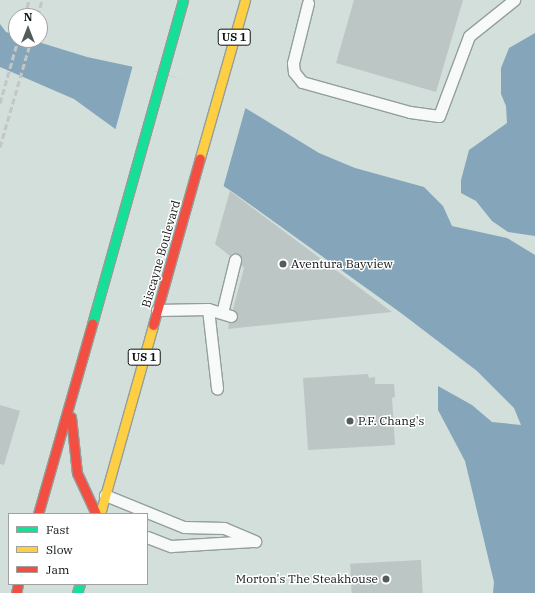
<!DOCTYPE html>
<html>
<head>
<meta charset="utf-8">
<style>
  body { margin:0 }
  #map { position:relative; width:535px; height:593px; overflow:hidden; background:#d3dfdb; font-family:"IBM Plex Serif",serif }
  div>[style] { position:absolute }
  .water>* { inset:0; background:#85a6ba }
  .pier>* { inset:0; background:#d3dfdb }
  .building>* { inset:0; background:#bcc6c5; transform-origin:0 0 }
  .roads { filter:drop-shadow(1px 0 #949e9b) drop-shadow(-1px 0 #949e9b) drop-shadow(0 1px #949e9b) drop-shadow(0 -1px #949e9b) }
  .lane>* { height:11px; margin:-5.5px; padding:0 5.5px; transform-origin:5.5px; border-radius:5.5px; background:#f8fafa }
  .fast>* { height:9px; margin:-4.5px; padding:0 4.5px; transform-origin:4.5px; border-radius:4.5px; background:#16e098 }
  .slow>* { height:9px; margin:-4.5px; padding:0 4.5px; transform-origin:4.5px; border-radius:4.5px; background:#ffcf43 }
  .jam>* { height:9px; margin:-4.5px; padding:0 4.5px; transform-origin:4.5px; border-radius:4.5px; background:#f24e42 }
  .rail>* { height:3px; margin-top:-1.5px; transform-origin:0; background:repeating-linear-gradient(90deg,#c2c6c4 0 6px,transparent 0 9px) }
  .dots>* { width:11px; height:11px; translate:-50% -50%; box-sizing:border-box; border:2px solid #fff; border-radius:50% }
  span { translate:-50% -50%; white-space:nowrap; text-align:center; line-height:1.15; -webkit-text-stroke:3px #fff; paint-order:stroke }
  .shield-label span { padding:1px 3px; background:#fff; border:1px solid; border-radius:3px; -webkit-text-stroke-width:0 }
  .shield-label { font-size:11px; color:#0e1513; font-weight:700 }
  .street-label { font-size:12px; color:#0e1513 }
  .poi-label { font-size:12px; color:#0e1513 }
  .left { translate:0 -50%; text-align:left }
  .right { translate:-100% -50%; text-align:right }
  .legend { position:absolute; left:8px; top:513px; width:140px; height:72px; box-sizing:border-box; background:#fff; border:1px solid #9fa1a1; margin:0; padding:5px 7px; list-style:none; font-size:12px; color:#0e1513 }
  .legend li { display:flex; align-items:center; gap:8px; height:20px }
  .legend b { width:20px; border:1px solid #9fa1a1 }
  .north { position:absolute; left:8px; top:8px; width:40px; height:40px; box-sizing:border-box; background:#fff; border:1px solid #9fa1a1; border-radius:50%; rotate:0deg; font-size:11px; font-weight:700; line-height:16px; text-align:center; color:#0e1513 }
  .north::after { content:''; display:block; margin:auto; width:14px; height:18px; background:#535c59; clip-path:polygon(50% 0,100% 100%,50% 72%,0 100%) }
</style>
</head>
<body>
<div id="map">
  <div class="water">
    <i style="clip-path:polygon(0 24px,6px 32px,16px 35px,16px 40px,32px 40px,87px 57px,162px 73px,219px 92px,319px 153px,355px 168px,424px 187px,443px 206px,452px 226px,507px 238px,535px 255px,535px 593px,493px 593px,494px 582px,465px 461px,438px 410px,438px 386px,472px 405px,492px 422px,521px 425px,514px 408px,477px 371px,401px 313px,234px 193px,198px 169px,140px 147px,74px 99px,0 67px)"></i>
    <i style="clip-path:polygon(535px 33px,535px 236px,508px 232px,492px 221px,476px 201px,461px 193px,461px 180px,469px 150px,507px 123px,506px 106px,501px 94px,501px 68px,509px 48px)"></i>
  </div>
  <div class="pier">
    <i style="clip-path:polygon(133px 65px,219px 90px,246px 106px,223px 188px,197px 171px,139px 149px,115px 131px)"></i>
  </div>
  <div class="building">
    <i style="clip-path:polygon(354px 0,463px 0,436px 92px,336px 63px)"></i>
    <i style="clip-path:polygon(230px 191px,392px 312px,228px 329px,229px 323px,238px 318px,233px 309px,244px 268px,241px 265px,240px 255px,233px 253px,230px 256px,215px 244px)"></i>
    <i style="clip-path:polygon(368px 374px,369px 378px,375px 377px,375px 384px,394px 384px,395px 397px,392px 398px,395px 445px,308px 450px,303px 378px)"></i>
    <i style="clip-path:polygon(0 405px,20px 411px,4px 465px,0 464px)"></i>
    <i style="left:421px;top:560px;width:33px;height:71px;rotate:87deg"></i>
  </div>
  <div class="roads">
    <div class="lane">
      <i style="left:308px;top:3px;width:62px;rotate:104deg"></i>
      <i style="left:293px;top:63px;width:9px;rotate:84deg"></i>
      <i style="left:294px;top:72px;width:13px;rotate:51deg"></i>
      <i style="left:302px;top:82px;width:112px;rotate:15.5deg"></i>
      <i style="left:410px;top:112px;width:29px;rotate:8deg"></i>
      <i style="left:439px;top:116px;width:85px;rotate:-69.4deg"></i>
      <i style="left:469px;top:36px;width:58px;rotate:-38.7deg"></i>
      <i style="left:208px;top:309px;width:80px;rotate:83.5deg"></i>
      <i style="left:157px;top:310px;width:51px;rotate:-1.1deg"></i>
      <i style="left:208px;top:309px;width:24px;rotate:17deg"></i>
      <i style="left:222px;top:313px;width:55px;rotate:-76.2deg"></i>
      <i style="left:105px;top:495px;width:85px;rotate:22.1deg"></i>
      <i style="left:184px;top:527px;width:40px;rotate:1.4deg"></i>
      <i style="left:224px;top:528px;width:34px;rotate:23deg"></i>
      <i style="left:147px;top:537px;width:26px;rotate:21deg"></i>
      <i style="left:171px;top:546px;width:82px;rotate:-3.5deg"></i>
    </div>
    <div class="fast">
      <i style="left:92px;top:324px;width:337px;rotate:-74.3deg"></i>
      <i style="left:77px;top:593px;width:9px;rotate:-72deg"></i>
    </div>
    <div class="slow">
      <i style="left:200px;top:158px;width:164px;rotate:-74.1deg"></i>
      <i style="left:100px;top:514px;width:196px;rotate:-74.3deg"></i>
    </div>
    <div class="jam">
      <i style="left:153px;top:325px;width:173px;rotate:-74.3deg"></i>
      <i style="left:71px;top:417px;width:56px;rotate:83.9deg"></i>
      <i style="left:77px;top:473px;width:45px;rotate:65.1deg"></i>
      <i style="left:38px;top:514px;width:198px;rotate:-74.1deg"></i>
      <i style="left:16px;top:593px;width:9px;rotate:-77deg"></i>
    </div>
  </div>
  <div class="rail">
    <i style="left:25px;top:16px;width:16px;rotate:-76deg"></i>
    <i style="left:38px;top:16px;width:16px;rotate:-76deg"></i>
    <i style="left:0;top:103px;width:66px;rotate:-74.1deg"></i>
    <i style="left:0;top:147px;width:111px;rotate:-73.8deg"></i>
  </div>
  <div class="dots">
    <i style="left:283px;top:264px;background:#535c59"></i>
    <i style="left:350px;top:421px;background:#535c59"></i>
    <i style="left:386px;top:579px;background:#535c59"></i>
  </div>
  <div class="shield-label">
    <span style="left:234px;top:37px">US 1</span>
    <span style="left:144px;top:357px">US 1</span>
  </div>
  <div class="street-label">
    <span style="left:161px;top:254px;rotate:-74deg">Biscayne Boulevard</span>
  </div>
  <div class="poi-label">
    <span class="left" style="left:291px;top:264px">Aventura Bayview</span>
    <span class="left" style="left:358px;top:421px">P.F. Chang's</span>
    <span class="right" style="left:378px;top:579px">Morton's The Steakhouse</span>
  </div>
  <ul class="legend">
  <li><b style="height:5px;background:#16e098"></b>Fast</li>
  <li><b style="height:5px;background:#ffcf43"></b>Slow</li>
  <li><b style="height:5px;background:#f24e42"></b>Jam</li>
  </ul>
  <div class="north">N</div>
</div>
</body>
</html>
